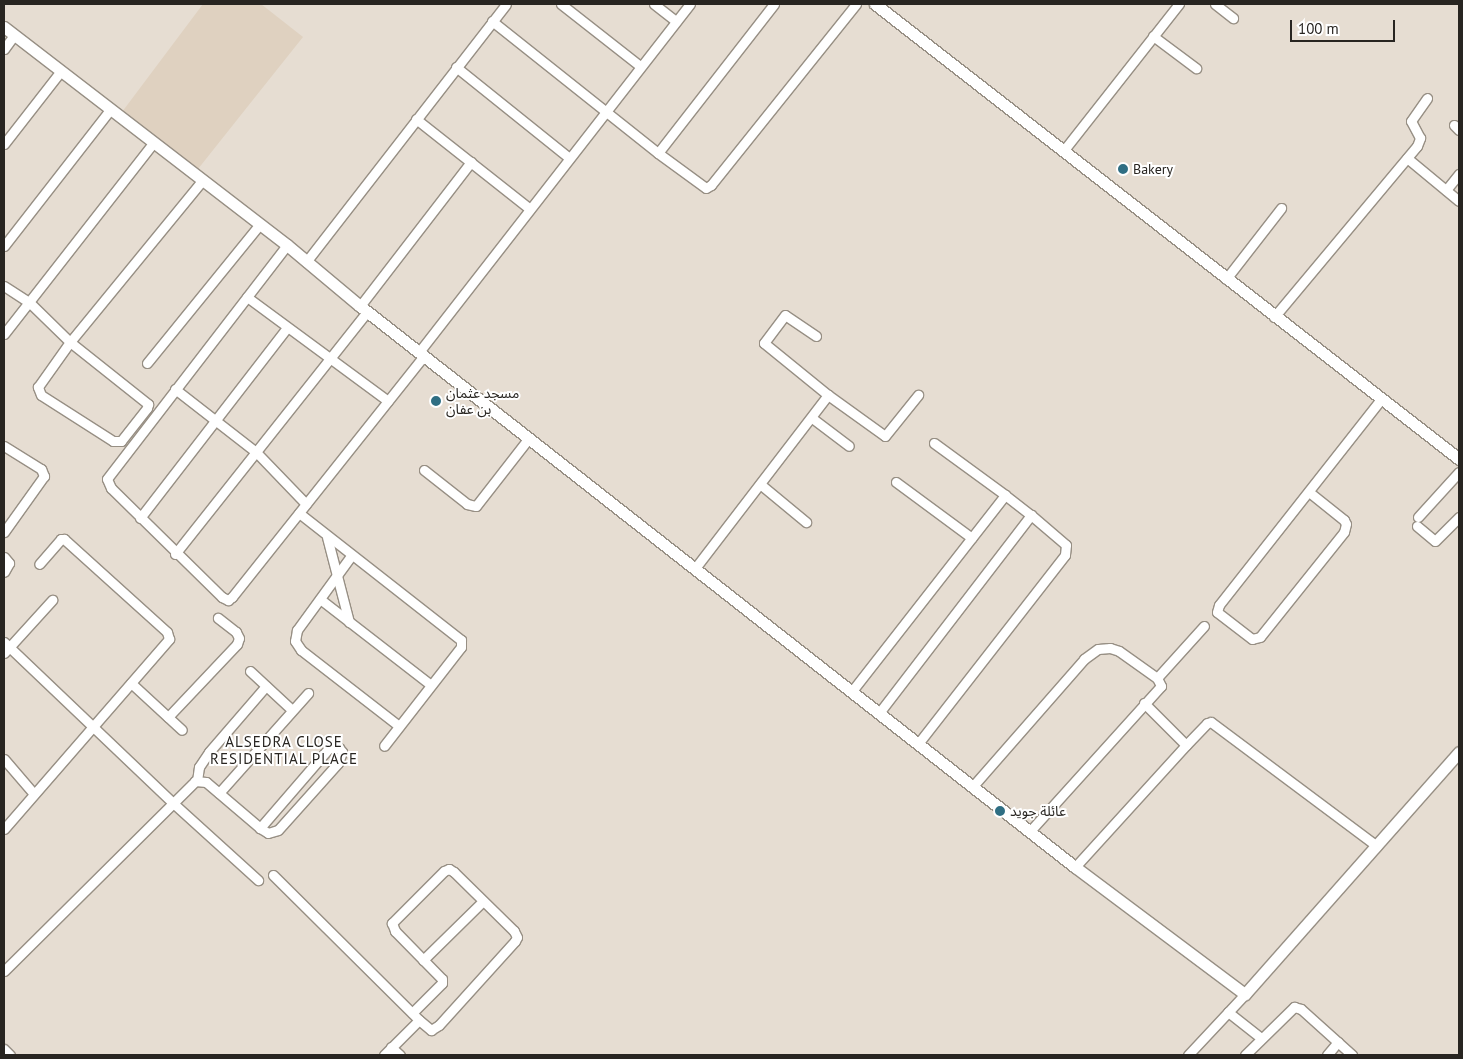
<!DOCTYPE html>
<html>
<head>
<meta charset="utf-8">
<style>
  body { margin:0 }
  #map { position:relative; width:1463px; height:1059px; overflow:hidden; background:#e6ddd2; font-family:"PT Sans","Noto Sans Arabic",sans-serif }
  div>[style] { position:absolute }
  .built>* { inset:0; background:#dfd1c0 }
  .roads { filter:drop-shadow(1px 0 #978f84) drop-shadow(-1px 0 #978f84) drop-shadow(0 1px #978f84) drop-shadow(0 -1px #978f84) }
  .street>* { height:9px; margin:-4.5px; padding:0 4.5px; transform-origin:4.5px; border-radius:4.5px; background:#fff }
  .secondary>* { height:11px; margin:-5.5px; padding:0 5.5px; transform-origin:5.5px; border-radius:5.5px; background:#fff }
  .dots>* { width:14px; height:14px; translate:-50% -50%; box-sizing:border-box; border:2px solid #fff; border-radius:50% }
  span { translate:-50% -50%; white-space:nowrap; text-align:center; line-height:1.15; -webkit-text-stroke:4px #fff; paint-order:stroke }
  .poi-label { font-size:14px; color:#282521 }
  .left { translate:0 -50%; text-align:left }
  .neighbourhood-label { font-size:15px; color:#282521; letter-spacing:1px }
  .frame { position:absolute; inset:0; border:5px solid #282521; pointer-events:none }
  .scale { position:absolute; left:1290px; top:20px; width:105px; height:22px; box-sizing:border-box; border:2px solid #282521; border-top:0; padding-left:6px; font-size:15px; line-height:18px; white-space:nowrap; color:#282521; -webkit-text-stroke:4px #fff; paint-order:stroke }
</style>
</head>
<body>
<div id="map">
  <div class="built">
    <i style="clip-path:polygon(203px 4px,261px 4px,303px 37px,198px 169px,122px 112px)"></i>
  </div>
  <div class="roads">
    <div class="street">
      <i style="left:561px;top:4px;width:100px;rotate:38.1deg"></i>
      <i style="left:654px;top:4px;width:28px;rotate:38deg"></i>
      <i style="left:1215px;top:4px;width:23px;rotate:38deg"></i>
      <i style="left:492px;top:21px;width:212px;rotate:38.5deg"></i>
      <i style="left:658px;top:153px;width:59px;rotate:36.1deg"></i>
      <i style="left:706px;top:188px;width:6px;rotate:-31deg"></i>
      <i style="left:711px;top:185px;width:232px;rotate:-51.3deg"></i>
      <i style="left:1153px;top:36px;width:54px;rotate:36.7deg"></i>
      <i style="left:4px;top:49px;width:17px;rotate:-54deg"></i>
      <i style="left:456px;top:67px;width:145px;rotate:38.8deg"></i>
      <i style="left:416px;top:119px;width:145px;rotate:38.3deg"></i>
      <i style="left:1454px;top:125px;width:7px;rotate:45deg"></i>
      <i style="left:4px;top:144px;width:91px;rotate:-52.1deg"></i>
      <i style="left:1064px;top:150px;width:186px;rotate:-51.8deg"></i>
      <i style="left:658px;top:153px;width:189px;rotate:-52.1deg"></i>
      <i style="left:1407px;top:158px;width:67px;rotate:39.6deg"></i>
      <i style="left:1446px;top:190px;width:21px;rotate:-51deg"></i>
      <i style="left:287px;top:245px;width:295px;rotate:127.6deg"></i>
      <i style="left:107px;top:479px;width:10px;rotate:66deg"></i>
      <i style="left:111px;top:488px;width:156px;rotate:44.5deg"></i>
      <i style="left:222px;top:597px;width:7px;rotate:27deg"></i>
      <i style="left:228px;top:600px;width:5px;rotate:-37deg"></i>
      <i style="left:232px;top:597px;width:308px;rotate:-51.5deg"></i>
      <i style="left:4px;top:246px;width:172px;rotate:-52.1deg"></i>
      <i style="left:306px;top:262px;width:326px;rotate:-52.2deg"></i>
      <i style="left:1226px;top:279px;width:90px;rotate:-52.2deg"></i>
      <i style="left:4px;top:286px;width:31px;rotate:33deg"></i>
      <i style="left:30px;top:303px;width:56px;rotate:44.3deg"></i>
      <i style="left:70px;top:342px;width:100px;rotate:38.5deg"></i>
      <i style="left:148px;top:404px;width:4px;rotate:104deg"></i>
      <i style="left:147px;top:408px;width:42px;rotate:128.2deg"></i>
      <i style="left:121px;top:441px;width:8px;rotate:180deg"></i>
      <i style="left:113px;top:441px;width:85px;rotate:-147.4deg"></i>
      <i style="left:41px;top:395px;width:9px;rotate:-111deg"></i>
      <i style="left:38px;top:387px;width:55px;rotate:-54.6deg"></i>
      <i style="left:70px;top:342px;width:208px;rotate:-50.7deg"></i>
      <i style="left:247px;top:297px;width:175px;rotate:36.4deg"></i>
      <i style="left:360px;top:306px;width:182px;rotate:-52.4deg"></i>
      <i style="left:1274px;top:317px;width:223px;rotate:-50.1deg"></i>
      <i style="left:1417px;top:146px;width:9px;rotate:-69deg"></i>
      <i style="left:1420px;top:138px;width:19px;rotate:-118deg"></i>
      <i style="left:1411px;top:121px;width:28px;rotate:-55deg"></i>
      <i style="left:4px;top:334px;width:242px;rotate:-52deg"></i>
      <i style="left:816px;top:336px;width:37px;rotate:-146deg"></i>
      <i style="left:785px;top:315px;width:35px;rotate:127deg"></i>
      <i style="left:764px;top:343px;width:82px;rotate:39.1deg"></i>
      <i style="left:828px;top:395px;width:70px;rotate:35.7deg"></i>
      <i style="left:885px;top:436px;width:53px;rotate:-51.2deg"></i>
      <i style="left:419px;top:352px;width:441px;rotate:-52.1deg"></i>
      <i style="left:147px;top:363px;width:178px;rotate:-50.9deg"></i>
      <i style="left:175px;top:389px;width:103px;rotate:37.9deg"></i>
      <i style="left:256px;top:452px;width:72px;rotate:46.1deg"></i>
      <i style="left:812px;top:418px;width:46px;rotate:37.1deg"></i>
      <i style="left:934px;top:443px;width:88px;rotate:36.2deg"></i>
      <i style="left:4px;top:446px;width:44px;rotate:31.9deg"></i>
      <i style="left:41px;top:469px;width:8px;rotate:67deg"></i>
      <i style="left:44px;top:476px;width:69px;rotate:125.5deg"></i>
      <i style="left:424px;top:470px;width:55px;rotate:38.3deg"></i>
      <i style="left:467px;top:504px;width:9px;rotate:13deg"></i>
      <i style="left:476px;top:506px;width:86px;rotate:-52.1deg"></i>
      <i style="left:896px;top:482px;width:94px;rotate:36.4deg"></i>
      <i style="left:760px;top:484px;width:60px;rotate:39.6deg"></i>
      <i style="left:1309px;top:492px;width:45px;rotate:38.7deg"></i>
      <i style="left:1344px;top:520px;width:4px;rotate:63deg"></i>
      <i style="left:1346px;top:524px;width:8px;rotate:104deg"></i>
      <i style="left:1344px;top:532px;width:134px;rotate:128.7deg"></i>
      <i style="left:1260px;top:637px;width:8px;rotate:166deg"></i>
      <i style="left:1252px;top:639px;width:44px;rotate:-142.4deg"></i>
      <i style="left:1217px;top:612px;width:7px;rotate:-74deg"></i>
      <i style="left:1219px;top:605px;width:262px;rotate:-51.8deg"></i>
      <i style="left:299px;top:513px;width:206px;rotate:38.1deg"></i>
      <i style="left:461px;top:640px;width:7px;rotate:90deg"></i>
      <i style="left:461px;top:647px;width:125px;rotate:127.9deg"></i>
      <i style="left:1418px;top:517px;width:61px;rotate:-47.7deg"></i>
      <i style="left:140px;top:518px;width:240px;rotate:-52.3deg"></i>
      <i style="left:1417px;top:526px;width:23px;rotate:40deg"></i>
      <i style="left:1435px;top:541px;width:34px;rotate:-45deg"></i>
      <i style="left:327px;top:537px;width:88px;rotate:75.5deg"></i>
      <i style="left:175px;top:554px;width:309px;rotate:-51.6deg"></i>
      <i style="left:351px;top:556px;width:92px;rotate:126.1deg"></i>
      <i style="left:297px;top:630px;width:11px;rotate:100deg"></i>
      <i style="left:295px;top:641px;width:11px;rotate:56deg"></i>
      <i style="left:301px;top:650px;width:124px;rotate:37.8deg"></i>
      <i style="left:4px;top:557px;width:8px;rotate:50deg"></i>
      <i style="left:9px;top:563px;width:10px;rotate:119deg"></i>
      <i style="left:696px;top:567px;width:217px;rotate:-52.5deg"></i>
      <i style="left:320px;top:599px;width:140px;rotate:37.8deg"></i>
      <i style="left:4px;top:642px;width:233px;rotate:43.6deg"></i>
      <i style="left:173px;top:803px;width:115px;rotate:42.2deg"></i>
      <i style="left:4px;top:653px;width:72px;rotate:-47.8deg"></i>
      <i style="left:250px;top:671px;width:57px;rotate:42.9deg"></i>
      <i style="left:1157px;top:678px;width:70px;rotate:-47.9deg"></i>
      <i style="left:131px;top:683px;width:69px;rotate:42.7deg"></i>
      <i style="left:852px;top:691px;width:249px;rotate:-52deg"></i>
      <i style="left:1005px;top:495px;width:33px;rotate:38deg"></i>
      <i style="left:1031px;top:515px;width:46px;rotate:40.6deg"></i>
      <i style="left:1066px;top:545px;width:10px;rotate:96deg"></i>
      <i style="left:1065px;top:555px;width:239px;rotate:127.9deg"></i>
      <i style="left:1144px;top:703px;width:59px;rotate:45deg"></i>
      <i style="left:879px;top:713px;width:250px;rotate:-52.5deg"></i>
      <i style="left:168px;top:717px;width:100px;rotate:-46.6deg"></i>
      <i style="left:237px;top:644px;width:6px;rotate:-72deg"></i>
      <i style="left:239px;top:638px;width:7px;rotate:-117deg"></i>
      <i style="left:236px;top:632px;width:23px;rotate:-142deg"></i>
      <i style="left:4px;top:759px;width:46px;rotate:49.4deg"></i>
      <i style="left:197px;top:781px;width:14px;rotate:-82deg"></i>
      <i style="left:199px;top:767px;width:18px;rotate:-56deg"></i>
      <i style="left:209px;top:752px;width:87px;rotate:-49.2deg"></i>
      <i style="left:973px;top:786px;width:169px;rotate:-48.8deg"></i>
      <i style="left:1084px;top:659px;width:17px;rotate:-36deg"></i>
      <i style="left:1098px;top:649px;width:12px;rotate:-5deg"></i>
      <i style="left:1110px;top:648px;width:9px;rotate:18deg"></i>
      <i style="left:1119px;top:651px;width:47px;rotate:35.4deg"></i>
      <i style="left:1157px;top:678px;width:9px;rotate:63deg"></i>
      <i style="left:1161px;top:686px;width:195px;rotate:132.1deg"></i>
      <i style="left:219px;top:793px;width:134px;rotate:-48.3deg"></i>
      <i style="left:4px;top:829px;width:252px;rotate:-49deg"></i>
      <i style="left:169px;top:639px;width:7px;rotate:-106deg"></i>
      <i style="left:167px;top:632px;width:139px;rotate:-137.9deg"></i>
      <i style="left:64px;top:539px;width:3px;rotate:180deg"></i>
      <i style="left:61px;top:539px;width:33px;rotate:131deg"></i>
      <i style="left:1075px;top:867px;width:165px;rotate:-47.7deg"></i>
      <i style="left:1186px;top:745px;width:30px;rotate:-46deg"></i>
      <i style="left:1207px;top:723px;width:4px;rotate:-14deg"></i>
      <i style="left:1211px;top:722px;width:207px;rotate:36.8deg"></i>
      <i style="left:273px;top:875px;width:206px;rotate:44.8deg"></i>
      <i style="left:419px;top:1020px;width:16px;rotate:40deg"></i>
      <i style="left:431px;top:1030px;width:9px;rotate:-32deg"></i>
      <i style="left:439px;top:1025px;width:113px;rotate:-47.9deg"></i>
      <i style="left:515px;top:941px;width:4px;rotate:-63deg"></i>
      <i style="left:517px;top:937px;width:7px;rotate:-117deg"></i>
      <i style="left:514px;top:931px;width:84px;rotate:-135.5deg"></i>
      <i style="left:454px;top:872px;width:6px;rotate:-149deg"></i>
      <i style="left:449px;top:869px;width:5px;rotate:158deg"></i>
      <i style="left:444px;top:871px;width:74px;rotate:135deg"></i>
      <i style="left:392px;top:923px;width:9px;rotate:69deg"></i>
      <i style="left:395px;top:931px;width:67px;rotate:45.6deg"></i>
      <i style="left:442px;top:979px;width:4px;rotate:90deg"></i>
      <i style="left:442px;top:983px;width:42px;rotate:135deg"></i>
      <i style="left:423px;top:960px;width:84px;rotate:-44.5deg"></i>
      <i style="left:4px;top:971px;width:269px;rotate:-44.8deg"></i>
      <i style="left:195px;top:781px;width:11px;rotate:5deg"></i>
      <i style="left:206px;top:782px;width:71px;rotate:40.4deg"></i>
      <i style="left:260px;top:828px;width:9px;rotate:32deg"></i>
      <i style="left:268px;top:833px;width:10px;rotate:-17deg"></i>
      <i style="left:278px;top:830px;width:90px;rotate:-48.2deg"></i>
      <i style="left:338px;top:763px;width:12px;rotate:-70deg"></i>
      <i style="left:342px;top:752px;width:5px;rotate:-127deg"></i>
      <i style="left:339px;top:748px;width:10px;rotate:180deg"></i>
      <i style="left:329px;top:748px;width:106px;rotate:130.8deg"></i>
      <i style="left:1228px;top:1012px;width:42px;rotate:38.2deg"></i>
      <i style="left:391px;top:1047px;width:12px;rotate:42deg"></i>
      <i style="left:4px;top:1049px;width:8px;rotate:45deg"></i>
      <i style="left:384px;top:1055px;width:49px;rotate:-45deg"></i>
      <i style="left:1188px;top:1055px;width:83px;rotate:-46.9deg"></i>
      <i style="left:1245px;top:1055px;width:69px;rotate:-44.4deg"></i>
      <i style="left:1294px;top:1007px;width:7px;rotate:16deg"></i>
      <i style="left:1301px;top:1009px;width:69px;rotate:42deg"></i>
      <i style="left:1327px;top:1055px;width:17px;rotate:-50deg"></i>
    </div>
    <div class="secondary">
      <i style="left:875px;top:4px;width:740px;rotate:37.92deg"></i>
      <i style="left:4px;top:27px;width:357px;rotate:37.6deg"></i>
      <i style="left:287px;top:245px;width:95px;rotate:39.9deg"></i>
      <i style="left:360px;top:306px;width:909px;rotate:38.12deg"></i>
      <i style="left:1075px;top:867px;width:212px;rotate:36.8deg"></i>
      <i style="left:1245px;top:994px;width:323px;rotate:-48.5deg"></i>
    </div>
  </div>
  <div class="dots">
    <i style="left:1123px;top:169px;background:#2f6e83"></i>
    <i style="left:436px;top:401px;background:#2f6e83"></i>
    <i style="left:1000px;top:811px;background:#2f6e83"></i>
  </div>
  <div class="poi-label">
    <span class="left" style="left:1133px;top:169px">Bakery</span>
    <span class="left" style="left:446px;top:401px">مسجد عثمان<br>بن عفان</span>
    <span class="left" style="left:1010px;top:811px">عائلة جويد</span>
  </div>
  <div class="neighbourhood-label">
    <span style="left:284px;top:750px">ALSEDRA CLOSE<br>RESIDENTIAL PLACE</span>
  </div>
  <div class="frame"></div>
  <div class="scale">100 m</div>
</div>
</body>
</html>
